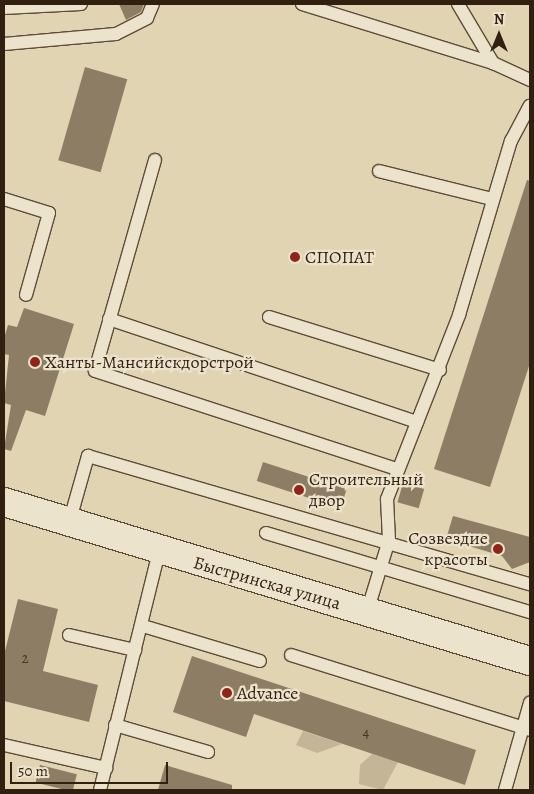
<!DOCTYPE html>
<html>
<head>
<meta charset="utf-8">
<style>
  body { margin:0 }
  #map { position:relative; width:534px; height:794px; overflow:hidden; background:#e1d4b2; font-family:Alegreya,serif }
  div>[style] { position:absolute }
  .green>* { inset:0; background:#c3b596 }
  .building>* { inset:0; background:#8d7d64; transform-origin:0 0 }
  .roads { filter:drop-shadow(1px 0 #5d4c38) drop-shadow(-1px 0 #5d4c38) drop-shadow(0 1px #5d4c38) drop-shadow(0 -1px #5d4c38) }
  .service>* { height:12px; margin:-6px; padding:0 6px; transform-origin:6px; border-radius:6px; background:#ece3cd }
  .secondary>* { height:28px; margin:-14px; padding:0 14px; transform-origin:14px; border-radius:14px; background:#ece3cd }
  .dots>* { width:14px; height:14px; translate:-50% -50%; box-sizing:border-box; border:2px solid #ece3cd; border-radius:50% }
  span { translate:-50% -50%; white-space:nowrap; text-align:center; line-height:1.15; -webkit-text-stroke:4.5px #ece3cd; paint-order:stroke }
  .number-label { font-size:15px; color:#483625 }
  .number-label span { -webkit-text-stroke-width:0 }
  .poi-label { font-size:18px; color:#311f10 }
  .left { translate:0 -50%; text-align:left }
  .right { translate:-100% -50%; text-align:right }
  .street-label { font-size:18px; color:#311f10 }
  .frame { position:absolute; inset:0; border:5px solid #311f10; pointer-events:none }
  .north { position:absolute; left:474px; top:10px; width:50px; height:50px; -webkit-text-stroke:4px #ece3cd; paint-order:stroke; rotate:0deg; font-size:14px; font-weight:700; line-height:20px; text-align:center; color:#311f10 }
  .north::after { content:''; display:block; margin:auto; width:18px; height:22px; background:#311f10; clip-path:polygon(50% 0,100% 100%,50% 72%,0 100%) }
  .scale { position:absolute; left:10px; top:762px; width:158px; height:22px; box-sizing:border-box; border:2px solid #311f10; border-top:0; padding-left:6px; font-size:15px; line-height:18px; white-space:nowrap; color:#311f10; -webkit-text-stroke:4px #ece3cd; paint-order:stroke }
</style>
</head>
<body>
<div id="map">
  <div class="green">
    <i style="clip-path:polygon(303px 731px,342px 744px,317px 753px,296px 745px)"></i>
    <i style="clip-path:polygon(372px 754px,398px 762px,383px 790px,359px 784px,360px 765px)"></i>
  </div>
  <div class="building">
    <i style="clip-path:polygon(119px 4px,144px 4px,141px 12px,126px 20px)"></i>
    <i style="left:85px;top:67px;width:44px;height:97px;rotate:16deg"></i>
    <i style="clip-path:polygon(527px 180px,530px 181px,530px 363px,490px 487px,434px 469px)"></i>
    <i style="clip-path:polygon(24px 308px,74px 324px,45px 416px,26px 410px,11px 451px,4px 449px,11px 405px,4px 403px,9px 355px,4px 354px,4px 338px,8px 325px,17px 327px)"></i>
    <i style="left:263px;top:462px;width:88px;height:20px;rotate:18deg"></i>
    <i style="left:403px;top:483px;width:22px;height:20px;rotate:16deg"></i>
    <i style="clip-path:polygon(453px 516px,530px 537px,530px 562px,512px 569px,502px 556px,446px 539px)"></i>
    <i style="clip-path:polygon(18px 599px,58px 609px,43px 671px,98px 685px,89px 722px,4px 701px,4px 655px)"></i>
    <i style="clip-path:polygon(192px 656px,476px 750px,465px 785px,254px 714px,246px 737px,173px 712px)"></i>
    <i style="left:40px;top:765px;width:38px;height:18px;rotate:14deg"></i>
    <i style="clip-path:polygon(165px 765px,232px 785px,232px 790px,158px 790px)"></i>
  </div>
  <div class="roads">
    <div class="service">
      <i style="left:302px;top:4px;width:200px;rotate:17.2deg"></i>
      <i style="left:458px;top:4px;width:69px;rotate:59.3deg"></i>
      <i style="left:493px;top:63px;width:41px;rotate:24.7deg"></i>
      <i style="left:4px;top:8px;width:77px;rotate:-3deg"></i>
      <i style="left:4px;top:44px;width:112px;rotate:-5.1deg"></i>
      <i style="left:116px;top:34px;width:35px;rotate:-27deg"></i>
      <i style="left:147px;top:18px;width:15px;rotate:-67deg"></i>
      <i style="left:155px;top:160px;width:219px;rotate:105.9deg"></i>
      <i style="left:95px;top:371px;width:318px;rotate:18deg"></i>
      <i style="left:379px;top:171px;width:116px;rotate:13.9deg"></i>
      <i style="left:4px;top:199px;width:47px;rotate:17.3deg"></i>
      <i style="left:49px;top:213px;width:85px;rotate:105.7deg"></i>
      <i style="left:269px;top:317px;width:179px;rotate:17.2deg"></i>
      <i style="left:109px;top:319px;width:325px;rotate:18.5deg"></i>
      <i style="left:69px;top:523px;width:70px;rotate:-74.2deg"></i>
      <i style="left:88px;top:456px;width:460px;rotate:16.2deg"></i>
      <i style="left:266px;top:533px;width:276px;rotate:16.7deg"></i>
      <i style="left:367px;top:612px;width:75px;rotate:-73deg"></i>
      <i style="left:389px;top:540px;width:41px;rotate:-92.8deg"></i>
      <i style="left:387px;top:499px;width:198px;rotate:-68.6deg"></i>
      <i style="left:459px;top:315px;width:182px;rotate:-73.4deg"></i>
      <i style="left:511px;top:141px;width:40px;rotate:-62deg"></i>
      <i style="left:143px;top:626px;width:122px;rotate:16.7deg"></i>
      <i style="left:69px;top:635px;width:68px;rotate:12.8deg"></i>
      <i style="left:291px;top:655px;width:250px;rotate:17.4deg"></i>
      <i style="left:115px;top:725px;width:97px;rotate:16.2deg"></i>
      <i style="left:4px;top:745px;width:105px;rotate:12.7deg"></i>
      <i style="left:100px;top:790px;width:246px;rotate:-76.1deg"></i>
      <i style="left:505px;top:790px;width:91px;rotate:-74deg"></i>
    </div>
    <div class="secondary">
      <i style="left:4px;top:502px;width:550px;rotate:16.82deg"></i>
    </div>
  </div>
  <div class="dots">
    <i style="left:295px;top:257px;background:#8f2418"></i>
    <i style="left:35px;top:362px;background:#8f2418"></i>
    <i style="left:299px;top:490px;background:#8f2418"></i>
    <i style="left:498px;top:549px;background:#8f2418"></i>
    <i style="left:227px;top:693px;background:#8f2418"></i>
  </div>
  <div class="number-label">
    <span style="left:25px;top:659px">2</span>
    <span style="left:366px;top:733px">4</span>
  </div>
  <div class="poi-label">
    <span class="left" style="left:305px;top:257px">СПОПАТ</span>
    <span class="left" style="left:45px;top:362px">Ханты-Мансийскдорстрой</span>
    <span class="left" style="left:309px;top:490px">Строительный<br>двор</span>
    <span class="right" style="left:488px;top:549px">Созвездие<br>красоты</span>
    <span class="left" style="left:237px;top:693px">Advance</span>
  </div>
  <div class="street-label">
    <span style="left:267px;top:583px;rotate:16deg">Быстринская улица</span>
  </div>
  <div class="frame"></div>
  <div class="north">N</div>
  <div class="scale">50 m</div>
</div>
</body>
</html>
